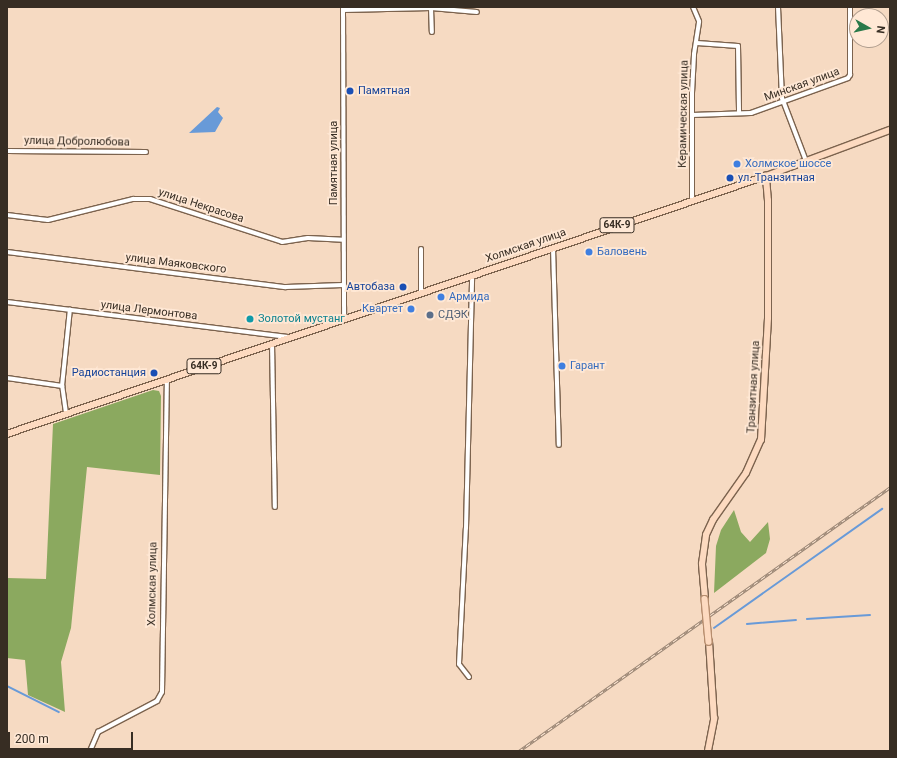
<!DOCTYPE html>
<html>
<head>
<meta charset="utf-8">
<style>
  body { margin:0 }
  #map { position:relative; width:897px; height:758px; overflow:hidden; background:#f6dac2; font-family:Roboto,sans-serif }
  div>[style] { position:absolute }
  .forest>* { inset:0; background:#8ba95f }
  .water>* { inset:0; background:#689ad8 }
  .stream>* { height:1.5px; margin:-0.75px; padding:0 0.75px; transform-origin:0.75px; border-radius:0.75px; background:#689ad8 }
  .roads { filter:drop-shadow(1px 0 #7c634e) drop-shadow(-1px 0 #7c634e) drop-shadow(0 1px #7c634e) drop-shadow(0 -1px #7c634e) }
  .minor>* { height:4px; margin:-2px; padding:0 2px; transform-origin:2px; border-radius:2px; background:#fff }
  .major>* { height:5.5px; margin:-2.75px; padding:0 2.75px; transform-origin:2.75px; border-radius:2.75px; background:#fddac0 }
  .rail>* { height:3px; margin-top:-1.5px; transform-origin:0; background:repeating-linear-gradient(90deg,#ffe8d5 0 4.5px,#988473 0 9px); box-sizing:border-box; border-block:1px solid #988473 }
  .bridges { filter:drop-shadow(1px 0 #b68d6e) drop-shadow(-1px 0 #b68d6e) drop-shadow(0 1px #b68d6e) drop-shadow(0 -1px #b68d6e) }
  .major-bridge>* { height:5.5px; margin:-2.75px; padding:0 2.75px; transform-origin:2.75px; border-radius:2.75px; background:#fddac0 }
  .dots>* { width:11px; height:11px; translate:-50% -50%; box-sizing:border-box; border:2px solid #ffe8d5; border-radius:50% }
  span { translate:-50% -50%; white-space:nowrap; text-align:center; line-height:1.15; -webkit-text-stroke:3.5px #ffe8d5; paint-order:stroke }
  .shield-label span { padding:1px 3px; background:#ffe8d5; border:1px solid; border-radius:3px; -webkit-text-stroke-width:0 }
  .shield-label { font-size:10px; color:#372d23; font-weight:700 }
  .street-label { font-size:11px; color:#372d23 }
  .transit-label { font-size:11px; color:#164399 }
  .left { translate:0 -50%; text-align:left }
  .right { translate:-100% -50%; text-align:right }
  .shop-label { font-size:11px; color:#366cbe }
  .service-label { font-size:11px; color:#4e5e75 }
  .culture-label { font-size:11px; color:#0d838f }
  .frame { position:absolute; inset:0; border:8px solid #372d23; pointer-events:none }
  .north { position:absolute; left:849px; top:8px; width:40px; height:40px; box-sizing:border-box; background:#ffe8d5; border:1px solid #af9d8e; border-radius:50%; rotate:98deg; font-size:11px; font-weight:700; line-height:16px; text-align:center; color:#372d23 }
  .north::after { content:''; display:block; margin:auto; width:14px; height:18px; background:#297949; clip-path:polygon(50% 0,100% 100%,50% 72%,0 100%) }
  .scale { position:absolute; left:8px; top:732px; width:125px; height:18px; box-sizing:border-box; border:2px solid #372d23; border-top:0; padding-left:5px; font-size:12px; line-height:14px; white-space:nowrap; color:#372d23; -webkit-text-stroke:3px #ffe8d5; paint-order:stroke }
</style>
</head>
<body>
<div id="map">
  <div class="forest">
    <i style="clip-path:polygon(153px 390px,159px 391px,161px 396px,160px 475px,87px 467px,71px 628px,61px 662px,65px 712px,28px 695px,25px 660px,7px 658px,7px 578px,46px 579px,53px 424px)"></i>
    <i style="clip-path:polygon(734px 510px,741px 532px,750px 542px,768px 522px,770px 539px,766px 553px,714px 593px,716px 546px,721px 530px)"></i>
  </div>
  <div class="water">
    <i style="clip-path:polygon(217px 107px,220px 108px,218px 112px,223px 118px,215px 132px,189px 133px)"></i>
  </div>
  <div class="stream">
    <i style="left:807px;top:619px;width:63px;rotate:-3.6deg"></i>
    <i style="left:747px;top:624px;width:49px;rotate:-4.7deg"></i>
    <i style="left:714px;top:628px;width:206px;rotate:-35.3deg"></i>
    <i style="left:7px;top:686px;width:58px;rotate:26.6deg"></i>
  </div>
  <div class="roads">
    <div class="minor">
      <i style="left:343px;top:7px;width:313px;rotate:89.8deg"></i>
      <i style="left:778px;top:7px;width:91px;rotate:87.5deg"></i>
      <i style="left:782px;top:98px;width:67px;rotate:69.1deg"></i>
      <i style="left:431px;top:8px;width:24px;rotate:88deg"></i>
      <i style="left:343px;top:10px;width:88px;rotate:-1.3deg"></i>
      <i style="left:431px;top:8px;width:46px;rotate:5deg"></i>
      <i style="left:697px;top:43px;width:41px;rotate:4.2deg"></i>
      <i style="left:738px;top:46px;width:67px;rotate:89.1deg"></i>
      <i style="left:692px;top:115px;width:59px;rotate:-1.9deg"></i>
      <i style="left:751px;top:113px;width:103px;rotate:-19.8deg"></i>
      <i style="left:848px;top:78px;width:4px;rotate:-56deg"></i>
      <i style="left:850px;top:75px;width:68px;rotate:-90deg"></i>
      <i style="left:7px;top:151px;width:139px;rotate:0.4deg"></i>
      <i style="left:692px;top:200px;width:107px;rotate:-90deg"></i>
      <i style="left:692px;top:93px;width:39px;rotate:-87deg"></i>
      <i style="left:694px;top:54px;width:33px;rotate:-81deg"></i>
      <i style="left:699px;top:21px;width:15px;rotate:-113deg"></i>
      <i style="left:7px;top:215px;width:41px;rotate:7deg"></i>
      <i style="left:48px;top:220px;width:88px;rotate:-13.9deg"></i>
      <i style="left:133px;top:199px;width:17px"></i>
      <i style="left:150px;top:199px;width:139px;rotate:18deg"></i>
      <i style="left:282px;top:242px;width:26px;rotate:-9deg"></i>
      <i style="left:308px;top:238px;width:35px;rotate:3deg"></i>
      <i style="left:553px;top:248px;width:197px;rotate:88.3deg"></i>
      <i style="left:421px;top:249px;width:44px;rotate:90deg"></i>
      <i style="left:7px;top:252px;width:281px;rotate:7.2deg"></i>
      <i style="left:286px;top:287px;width:57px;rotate:-2deg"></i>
      <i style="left:7px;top:302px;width:283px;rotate:7.1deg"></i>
      <i style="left:272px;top:343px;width:164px;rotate:89deg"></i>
      <i style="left:7px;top:378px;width:56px;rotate:8.3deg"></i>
      <i style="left:66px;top:413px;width:27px;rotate:-98deg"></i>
      <i style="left:62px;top:386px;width:77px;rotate:-84.1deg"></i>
      <i style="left:469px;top:677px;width:16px;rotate:-128deg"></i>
      <i style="left:459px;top:664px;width:136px;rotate:-87.1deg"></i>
      <i style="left:466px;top:528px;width:252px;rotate:-88.6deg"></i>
      <i style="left:90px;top:751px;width:21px;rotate:-67deg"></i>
      <i style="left:98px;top:732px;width:67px;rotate:-27.7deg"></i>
      <i style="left:157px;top:701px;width:10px;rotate:-61deg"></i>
      <i style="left:162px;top:692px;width:313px;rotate:-89.1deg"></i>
    </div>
    <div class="major">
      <i style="left:7px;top:434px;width:802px;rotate:-18.77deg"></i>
      <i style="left:766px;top:176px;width:132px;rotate:-20.4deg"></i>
      <i style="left:705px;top:599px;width:35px;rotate:-95deg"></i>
      <i style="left:702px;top:564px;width:29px;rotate:-82deg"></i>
      <i style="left:706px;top:535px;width:17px;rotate:-65deg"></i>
      <i style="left:713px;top:520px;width:57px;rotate:-54.9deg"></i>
      <i style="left:746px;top:473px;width:36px;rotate:-66deg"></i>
      <i style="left:761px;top:440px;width:122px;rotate:-86.7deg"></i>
      <i style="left:768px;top:318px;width:117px;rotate:-90deg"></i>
      <i style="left:768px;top:201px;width:25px;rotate:-95deg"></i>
      <i style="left:708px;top:751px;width:33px;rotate:-79deg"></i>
      <i style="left:714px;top:719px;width:77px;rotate:-93.7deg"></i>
    </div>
  </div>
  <div class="rail">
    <i style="left:519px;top:751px;width:455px;rotate:-35.4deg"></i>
  </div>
  <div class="bridges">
    <div class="major-bridge">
      <i style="left:705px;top:599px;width:43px;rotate:84.7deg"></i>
    </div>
  </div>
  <div class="dots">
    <i style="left:350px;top:91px;background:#1a4fb4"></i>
    <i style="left:737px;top:164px;background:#3f7fe0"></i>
    <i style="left:730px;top:178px;background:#1a4fb4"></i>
    <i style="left:589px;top:252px;background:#3f7fe0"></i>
    <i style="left:403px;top:287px;background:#1a4fb4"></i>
    <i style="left:441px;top:297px;background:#3f7fe0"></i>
    <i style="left:411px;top:309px;background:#3f7fe0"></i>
    <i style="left:430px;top:315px;background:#5c6f8a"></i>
    <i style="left:250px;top:319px;background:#0f9aa8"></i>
    <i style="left:562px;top:366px;background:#3f7fe0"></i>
    <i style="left:154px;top:373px;background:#1a4fb4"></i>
  </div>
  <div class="shield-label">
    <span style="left:617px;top:225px">64К-9</span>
    <span style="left:204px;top:366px">64К-9</span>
  </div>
  <div class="street-label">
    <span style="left:802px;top:85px;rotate:-20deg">Минская улица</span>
    <span style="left:684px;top:114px;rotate:-89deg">Керамическая улица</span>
    <span style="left:77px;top:142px;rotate:1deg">улица Добролюбова</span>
    <span style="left:334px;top:163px;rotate:-90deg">Памятная улица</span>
    <span style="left:201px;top:206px;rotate:18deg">улица Некрасова</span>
    <span style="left:526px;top:246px;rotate:-19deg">Холмская улица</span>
    <span style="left:176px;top:264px;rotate:7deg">улица Маяковского</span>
    <span style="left:149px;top:311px;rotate:7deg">улица Лермонтова</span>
    <span style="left:754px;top:387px;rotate:-87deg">Транзитная улица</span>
    <span style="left:153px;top:584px;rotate:-89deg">Холмская улица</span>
  </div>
  <div class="transit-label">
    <span class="left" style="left:358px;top:91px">Памятная</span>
    <span class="left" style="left:738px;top:178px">ул. Транзитная</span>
    <span class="right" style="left:395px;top:287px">Автобаза</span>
    <span class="right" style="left:146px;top:373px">Радиостанция</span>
  </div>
  <div class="shop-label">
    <span class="left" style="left:745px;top:164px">Холмское шоссе</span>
    <span class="left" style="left:597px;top:252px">Баловень</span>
    <span class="left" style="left:449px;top:297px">Армида</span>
    <span class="right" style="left:403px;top:309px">Квартет</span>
    <span class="left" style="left:570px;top:366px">Гарант</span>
  </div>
  <div class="service-label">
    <span class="left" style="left:438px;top:315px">СДЭК</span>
  </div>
  <div class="culture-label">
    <span class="left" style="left:258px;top:319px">Золотой мустанг</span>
  </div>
  <div class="frame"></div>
  <div class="north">N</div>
  <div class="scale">200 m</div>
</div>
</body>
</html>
